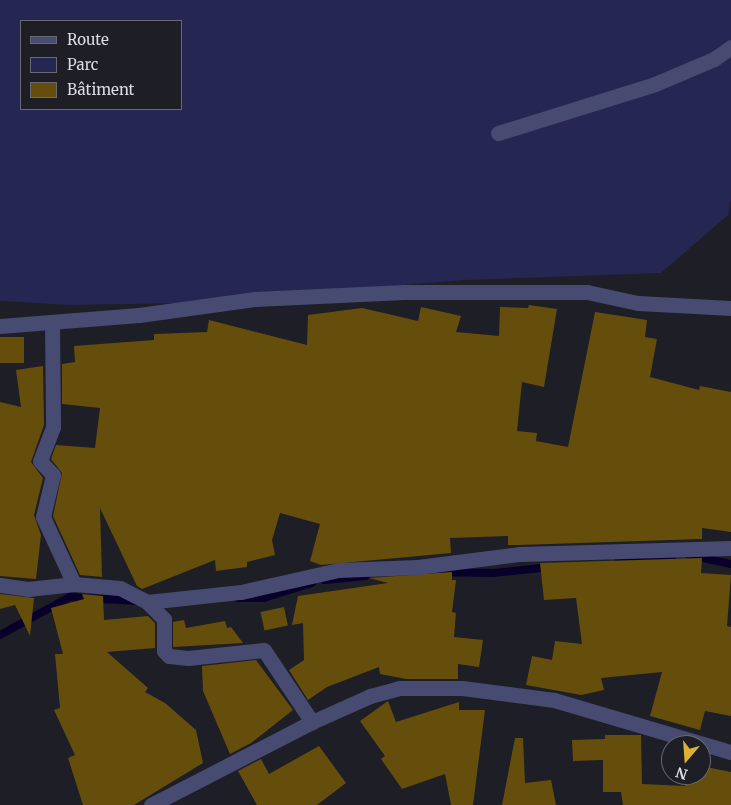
<!DOCTYPE html>
<html>
<head>
<meta charset="utf-8">
<style>
  body { margin:0 }
  #map { position:relative; width:731px; height:805px; overflow:hidden; background:#1d1e26; font-family:Merriweather,serif }
  div>[style] { position:absolute }
  .green>* { inset:0; background:#262653 }
  .stream>* { height:8px; margin:-4px; padding:0 4px; transform-origin:4px; border-radius:4px; background:#08002b }
  .building>* { inset:0; background:#654e0b; transform-origin:0 0 }
  .minor>* { height:15px; margin:-7.5px; padding:0 7.5px; transform-origin:7.5px; border-radius:7.5px; background:#474a71 }
  span { translate:-50% -50%; white-space:nowrap; text-align:center; line-height:1.15; -webkit-text-stroke:5px #1d1e26; paint-order:stroke }
  .legend { position:absolute; left:20px; top:20px; width:162px; height:90px; box-sizing:border-box; background:#1d1e26; border:1px solid #696a71; margin:0; padding:6px 9px; list-style:none; font-size:15px; color:#dcdde2 }
  .legend li { display:flex; align-items:center; gap:10px; height:25px }
  .legend b { width:25px; border:1px solid #696a71 }
  .north { position:absolute; left:661px; top:735px; width:50px; height:50px; box-sizing:border-box; background:#1d1e26; border:1px solid #696a71; border-radius:50%; rotate:198deg; font-size:14px; font-weight:700; line-height:20px; text-align:center; color:#dcdde2 }
  .north::after { content:''; display:block; margin:auto; width:18px; height:22px; background:#ddb133; clip-path:polygon(50% 0,100% 100%,50% 72%,0 100%) }
</style>
</head>
<body>
<div id="map">
  <div class="green">
    <i style="clip-path:polygon(evenodd,0 0,731px 0,731px 199px,728px 215px,661px 273px,465px 280px,183px 303px,71px 305px,0 301px,0 0,21px 21px,181px 21px,181px 109px,21px 109px,21px 21px)"></i>
  </div>
  <div class="stream">
    <i style="left:689px;top:555px;width:43px;rotate:12.1deg"></i>
    <i style="left:619px;top:561px;width:53px;rotate:-4.3deg"></i>
    <i style="left:427px;top:572px;width:66px;rotate:0.9deg"></i>
    <i style="left:493px;top:573px;width:57px;rotate:-6deg"></i>
    <i style="left:325px;top:580px;width:41px;rotate:-5.6deg"></i>
    <i style="left:238px;top:598px;width:26px"></i>
    <i style="left:264px;top:598px;width:50px;rotate:-17.4deg"></i>
    <i style="left:0;top:635px;width:80px;rotate:-28.5deg"></i>
    <i style="left:70px;top:597px;width:66px;rotate:3.5deg"></i>
  </div>
  <div class="building">
    <i style="clip-path:polygon(529px 305px,557px 309px,544px 387px,522px 382px,517px 431px,537px 433px,536px 441px,568px 447px,595px 312px,647px 320px,645px 337px,657px 339px,650px 377px,699px 390px,700px 386px,731px 392px,731px 532px,702px 528px,702px 539px,518px 545px,508px 545px,508px 536px,450px 538px,451px 553px,321px 565px,310px 561px,320px 524px,280px 513px,272px 540px,275px 555px,247px 562px,247px 567px,216px 571px,215px 560px,142px 589px,137px 586px,100px 508px,102px 577px,80px 575px,53px 516px,62px 473px,51px 459px,56px 445px,95px 448px,100px 408px,62px 404px,62px 364px,75px 362px,74px 346px,154px 340px,154px 334px,207px 332px,209px 320px,307px 345px,308px 315px,362px 308px,418px 321px,421px 307px,461px 316px,456px 332px,499px 336px,500px 307px,528px 308px)"></i>
    <i style="left:0;top:337px;width:24px;height:26px"></i>
    <i style="clip-path:polygon(43px 366px,44px 425px,31px 462px,43px 478px,34px 515px,41px 535px,36px 579px,0 576px,0 402px,21px 407px,16px 370px)"></i>
    <i style="clip-path:polygon(702px 558px,701px 573px,731px 575px,727px 626px,731px 627px,731px 716px,705px 711px,700px 730px,650px 716px,662px 672px,601px 678px,604px 690px,581px 695px,526px 685px,532px 656px,552px 660px,555px 641px,582px 644px,576px 598px,544px 600px,540px 563px)"></i>
    <i style="clip-path:polygon(452px 572px,452px 580px,456px 580px,452px 612px,456px 613px,454px 637px,483px 640px,479px 667px,458px 664px,458px 679px,406px 679px,380px 674px,379px 667px,327px 687px,308px 700px,289px 670px,304px 660px,303px 623px,292px 625px,298px 596px,388px 583px,369px 578px)"></i>
    <i style="clip-path:polygon(0 594px,34px 598px,30px 636px,15px 605px,0 609px)"></i>
    <i style="clip-path:polygon(82px 594px,103px 596px,104px 620px,148px 616px,155px 623px,155px 648px,107px 652px,148px 688px,145px 692px,165px 703px,196px 730px,203px 763px,134px 805px,83px 805px,68px 758px,75px 755px,54px 710px,60px 708px,55px 654px,63px 654px,51px 608px,84px 599px)"></i>
    <i style="left:284px;top:607px;width:19px;height:24px;rotate:78deg"></i>
    <i style="clip-path:polygon(184px 620px,186px 628px,225px 621px,227px 628px,231px 627px,243px 643px,173px 647px,173px 622px)"></i>
    <i style="clip-path:polygon(256px 660px,293px 710px,251px 743px,230px 754px,203px 691px,202px 666px)"></i>
    <i style="clip-path:polygon(388px 701px,396px 722px,459px 702px,459px 710px,485px 710px,473px 805px,451px 805px,445px 774px,402px 789px,381px 759px,385px 756px,360px 721px)"></i>
    <i style="clip-path:polygon(605px 735px,641px 735px,642px 784px,685px 786px,686px 775px,701px 775px,701px 766px,731px 772px,731px 805px,623px 805px,621px 792px,603px 792px,603px 760px,573px 761px,572px 740px,605px 739px)"></i>
    <i style="clip-path:polygon(515px 738px,523px 738px,525px 783px,551px 780px,556px 805px,502px 805px)"></i>
    <i style="clip-path:polygon(319px 746px,346px 783px,317px 805px,257px 805px,238px 771px,261px 759px,269px 774px)"></i>
  </div>
  <div class="minor">
    <i style="left:498px;top:133px;width:164px;rotate:-17.3deg"></i>
    <i style="left:655px;top:84px;width:64px;rotate:-23deg"></i>
    <i style="left:714px;top:59px;width:21px;rotate:-35deg"></i>
    <i style="left:52px;top:323px;width:104px;rotate:89.4deg"></i>
    <i style="left:53px;top:427px;width:36px;rotate:111deg"></i>
    <i style="left:40px;top:461px;width:19px;rotate:47deg"></i>
    <i style="left:53px;top:475px;width:43px;rotate:103.4deg"></i>
    <i style="left:43px;top:517px;width:74px;rotate:65.2deg"></i>
    <i style="left:74px;top:584px;width:46px;rotate:5deg"></i>
    <i style="left:120px;top:588px;width:30px;rotate:27deg"></i>
    <i style="left:147px;top:602px;width:24px;rotate:45deg"></i>
    <i style="left:164px;top:619px;width:32px;rotate:90deg"></i>
    <i style="left:164px;top:651px;width:7px;rotate:45deg"></i>
    <i style="left:169px;top:656px;width:19px;rotate:6deg"></i>
    <i style="left:188px;top:658px;width:76px;rotate:-6deg"></i>
    <i style="left:264px;top:650px;width:87px;rotate:56.3deg"></i>
    <i style="left:0;top:326px;width:139px;rotate:-4.5deg"></i>
    <i style="left:139px;top:315px;width:117px;rotate:-7.9deg"></i>
    <i style="left:255px;top:299px;width:149px;rotate:-2.7deg"></i>
    <i style="left:404px;top:292px;width:183px"></i>
    <i style="left:587px;top:292px;width:52px;rotate:12.2deg"></i>
    <i style="left:638px;top:303px;width:93px;rotate:3.1deg"></i>
    <i style="left:0;top:585px;width:28px;rotate:8deg"></i>
    <i style="left:28px;top:589px;width:46px;rotate:-6.2deg"></i>
    <i style="left:147px;top:602px;width:95px;rotate:-6.1deg"></i>
    <i style="left:241px;top:592px;width:100px;rotate:-12.7deg"></i>
    <i style="left:339px;top:570px;width:79px;rotate:-2.2deg"></i>
    <i style="left:418px;top:567px;width:103px;rotate:-7.3deg"></i>
    <i style="left:520px;top:554px;width:211px;rotate:-1.6deg"></i>
    <i style="left:151px;top:805px;width:181px;rotate:-27.3deg"></i>
    <i style="left:312px;top:722px;width:64px;rotate:-24.1deg"></i>
    <i style="left:370px;top:696px;width:30px;rotate:-15deg"></i>
    <i style="left:399px;top:688px;width:63px"></i>
    <i style="left:462px;top:688px;width:93px;rotate:7.4deg"></i>
    <i style="left:554px;top:700px;width:184px;rotate:16.4deg"></i>
  </div>
  <ul class="legend">
  <li><b style="height:6px;background:#474a71"></b>Route</li>
  <li><b style="height:14px;background:#262653"></b>Parc</li>
  <li><b style="height:14px;background:#654e0b"></b>Bâtiment</li>
  </ul>
  <div class="north">N</div>
</div>
</body>
</html>
